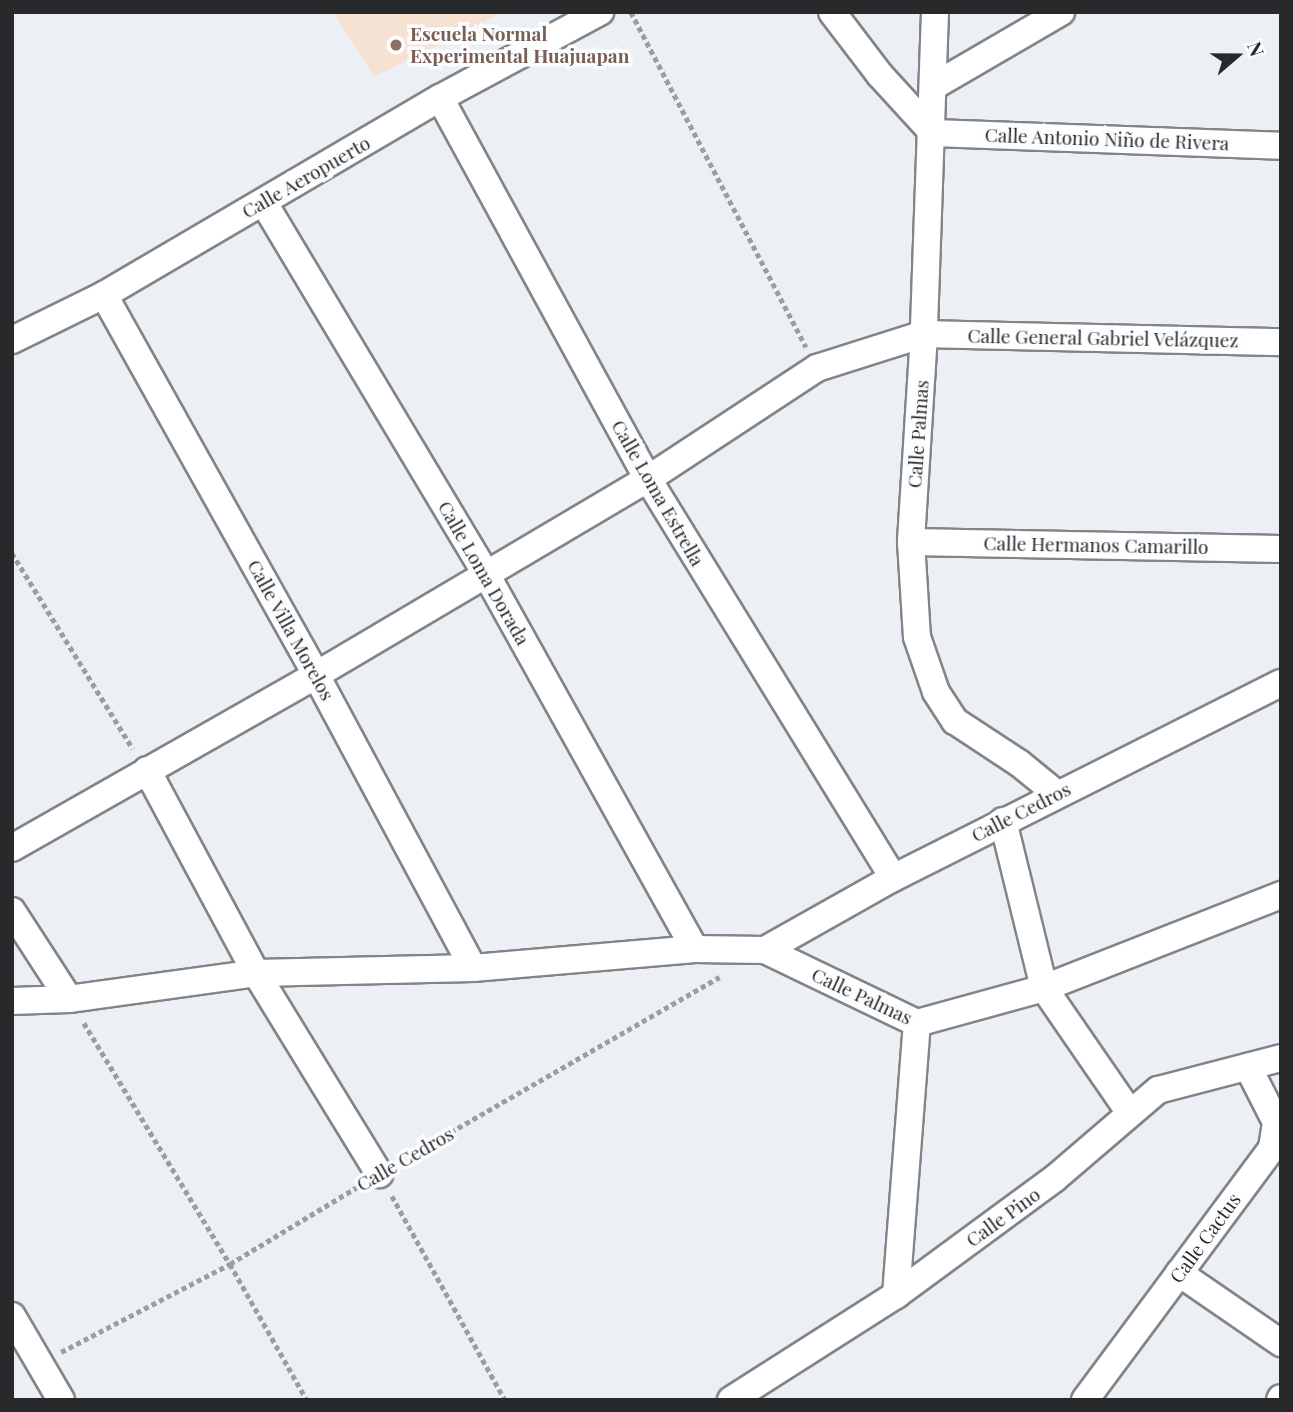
<!DOCTYPE html>
<html>
<head>
<meta charset="utf-8">
<style>
  body { margin:0 }
  #map { position:relative; width:1293px; height:1412px; overflow:hidden; background:#ecf0f5; font-family:"Playfair Display",serif }
  div>[style] { position:absolute }
  .education>* { inset:0; background:#f5e2d2 }
  .path>* { height:4.5px; margin-top:-2.25px; transform-origin:0; background:repeating-linear-gradient(90deg,#9b9da1 0 5px,transparent 0 8.5px) }
  .roads { filter:drop-shadow(2px 0 #818589) drop-shadow(-2px 0 #818589) drop-shadow(0 2px #818589) drop-shadow(0 -2px #818589) }
  .minor>* { height:26px; margin:-13px; padding:0 13px; transform-origin:13px; border-radius:13px; background:#fff }
  .dots>* { width:19px; height:19px; translate:-50% -50%; box-sizing:border-box; border:4px solid #fcfdfe; border-radius:50% }
  span { translate:-50% -50%; white-space:nowrap; text-align:center; line-height:1.15; -webkit-text-stroke:7px #fcfdfe; paint-order:stroke }
  .education-label { font-size:19px; color:#785e54; font-weight:700 }
  .left { translate:0 -50%; text-align:left }
  .street-label { font-size:19px; color:#28292b }
  .frame { position:absolute; inset:0; border:14px solid #28292b; pointer-events:none }
  .north { position:absolute; left:1202px; top:21px; width:70px; height:70px; -webkit-text-stroke:5px #fcfdfe; paint-order:stroke; rotate:70deg; font-size:19px; font-weight:700; line-height:28px; text-align:center; color:#28292b }
  .north::after { content:''; display:block; margin:auto; width:24px; height:32px; background:#28292b; clip-path:polygon(50% 0,100% 100%,50% 72%,0 100%) }
</style>
</head>
<body>
<div id="map">
  <div class="education">
    <i style="clip-path:polygon(333px 12px,504px 12px,374px 77px)"></i>
  </div>
  <div class="path">
    <i style="left:631px;top:12px;width:378px;rotate:62.4deg"></i>
    <i style="left:12px;top:553px;width:230px;rotate:58.3deg"></i>
    <i style="left:84px;top:1023px;width:282px;rotate:58.8deg"></i>
    <i style="left:230px;top:1264px;width:156px;rotate:60.5deg"></i>
    <i style="left:399px;top:1162px;width:370px;rotate:-30deg"></i>
    <i style="left:392px;top:1196px;width:233px;rotate:61deg"></i>
    <i style="left:61px;top:1352px;width:191px;rotate:-27.5deg"></i>
    <i style="left:230px;top:1264px;width:151px;rotate:-31.2deg"></i>
  </div>
  <div class="roads">
    <div class="minor">
      <i style="left:832px;top:12px;width:79px;rotate:52.7deg"></i>
      <i style="left:880px;top:75px;width:79px;rotate:47.6deg"></i>
      <i style="left:933px;top:133px;width:348px;rotate:2.1deg"></i>
      <i style="left:935px;top:12px;width:322px;rotate:92deg"></i>
      <i style="left:924px;top:334px;width:208px;rotate:93.6deg"></i>
      <i style="left:911px;top:542px;width:95px;rotate:86.4deg"></i>
      <i style="left:917px;top:637px;width:58px;rotate:70.9deg"></i>
      <i style="left:936px;top:692px;width:35px;rotate:57deg"></i>
      <i style="left:955px;top:721px;width:77px;rotate:33.3deg"></i>
      <i style="left:1019px;top:763px;width:49px;rotate:39.2deg"></i>
      <i style="left:934px;top:86px;width:147px;rotate:-30.2deg"></i>
      <i style="left:440px;top:98px;width:434px;rotate:61.4deg"></i>
      <i style="left:648px;top:479px;width:468px;rotate:58.4deg"></i>
      <i style="left:264px;top:203px;width:432px;rotate:59.1deg"></i>
      <i style="left:486px;top:574px;width:429px;rotate:60.9deg"></i>
      <i style="left:104px;top:295px;width:435px;rotate:60.8deg"></i>
      <i style="left:316px;top:675px;width:332px;rotate:61.8deg"></i>
      <i style="left:12px;top:340px;width:102px;rotate:-26.1deg"></i>
      <i style="left:104px;top:295px;width:389px;rotate:-30.4deg"></i>
      <i style="left:440px;top:98px;width:182px;rotate:-28.3deg"></i>
      <i style="left:911px;top:542px;width:370px;rotate:1.1deg"></i>
      <i style="left:147px;top:770px;width:230px;rotate:61.8deg"></i>
      <i style="left:256px;top:973px;width:236px;rotate:58.5deg"></i>
      <i style="left:1003px;top:821px;width:172px;rotate:76.2deg"></i>
      <i style="left:1044px;top:988px;width:152px;rotate:55.5deg"></i>
      <i style="left:12px;top:848px;width:350px;rotate:-29.6deg"></i>
      <i style="left:316px;top:675px;width:386px;rotate:-30.6deg"></i>
      <i style="left:648px;top:479px;width:202px;rotate:-33.3deg"></i>
      <i style="left:817px;top:368px;width:112px;rotate:-17.6deg"></i>
      <i style="left:924px;top:334px;width:357px;rotate:1.3deg"></i>
      <i style="left:12px;top:911px;width:105px;rotate:57.1deg"></i>
      <i style="left:765px;top:950px;width:169px;rotate:25.7deg"></i>
      <i style="left:917px;top:1023px;width:132px;rotate:-15.4deg"></i>
      <i style="left:1044px;top:988px;width:255px;rotate:-21.4deg"></i>
      <i style="left:12px;top:1001px;width:57px;rotate:-2deg"></i>
      <i style="left:69px;top:999px;width:189px;rotate:-7.9deg"></i>
      <i style="left:256px;top:973px;width:217px;rotate:-1.3deg"></i>
      <i style="left:473px;top:968px;width:223px;rotate:-4.9deg"></i>
      <i style="left:695px;top:949px;width:70px;rotate:0.8deg"></i>
      <i style="left:765px;top:950px;width:147px;rotate:-29.4deg"></i>
      <i style="left:893px;top:878px;width:434px;rotate:-26.7deg"></i>
      <i style="left:1179px;top:1273px;width:124px;rotate:34.5deg"></i>
      <i style="left:896px;top:1295px;width:273px;rotate:-85.6deg"></i>
      <i style="left:12px;top:1316px;width:97px;rotate:59.7deg"></i>
      <i style="left:731px;top:1400px;width:196px;rotate:-32.5deg"></i>
      <i style="left:896px;top:1295px;width:196px;rotate:-36.3deg"></i>
      <i style="left:1054px;top:1179px;width:137px;rotate:-40.6deg"></i>
      <i style="left:1158px;top:1090px;width:127px;rotate:-14.6deg"></i>
      <i style="left:1085px;top:1400px;width:314px;rotate:-53.4deg"></i>
      <i style="left:1272px;top:1148px;width:26px;rotate:-81deg"></i>
      <i style="left:1276px;top:1122px;width:62px;rotate:-117deg"></i>
      <i style="left:1280px;top:1400px;width:2px;rotate:-63deg"></i>
    </div>
  </div>
  <div class="dots">
    <i style="left:396px;top:45px;background:#8d6e63"></i>
  </div>
  <div class="education-label">
    <span class="left" style="left:410px;top:45px">Escuela Normal<br>Experimental Huajuapan</span>
  </div>
  <div class="street-label">
    <span style="left:1107px;top:139px;rotate:2deg">Calle Antonio Niño de Rivera</span>
    <span style="left:306px;top:177px;rotate:-30deg">Calle Aeropuerto</span>
    <span style="left:1103px;top:338px;rotate:1deg">Calle General Gabriel Velázquez</span>
    <span style="left:918px;top:434px;rotate:-86deg">Calle Palmas</span>
    <span style="left:658px;top:493px;rotate:60deg">Calle Loma Estrella</span>
    <span style="left:1096px;top:545px;rotate:1deg">Calle Hermanos Camarillo</span>
    <span style="left:484px;top:573px;rotate:60deg">Calle Loma Dorada</span>
    <span style="left:291px;top:630px;rotate:61deg">Calle Villa Morelos</span>
    <span style="left:1021px;top:812px;rotate:-27deg">Calle Cedros</span>
    <span style="left:862px;top:996px;rotate:25deg">Calle Palmas</span>
    <span style="left:405px;top:1159px;rotate:-30deg">Calle Cedros</span>
    <span style="left:1003px;top:1217px;rotate:-36deg">Calle Pino</span>
    <span style="left:1205px;top:1238px;rotate:-54deg">Calle Cactus</span>
  </div>
  <div class="frame"></div>
  <div class="north">N</div>
</div>
</body>
</html>
